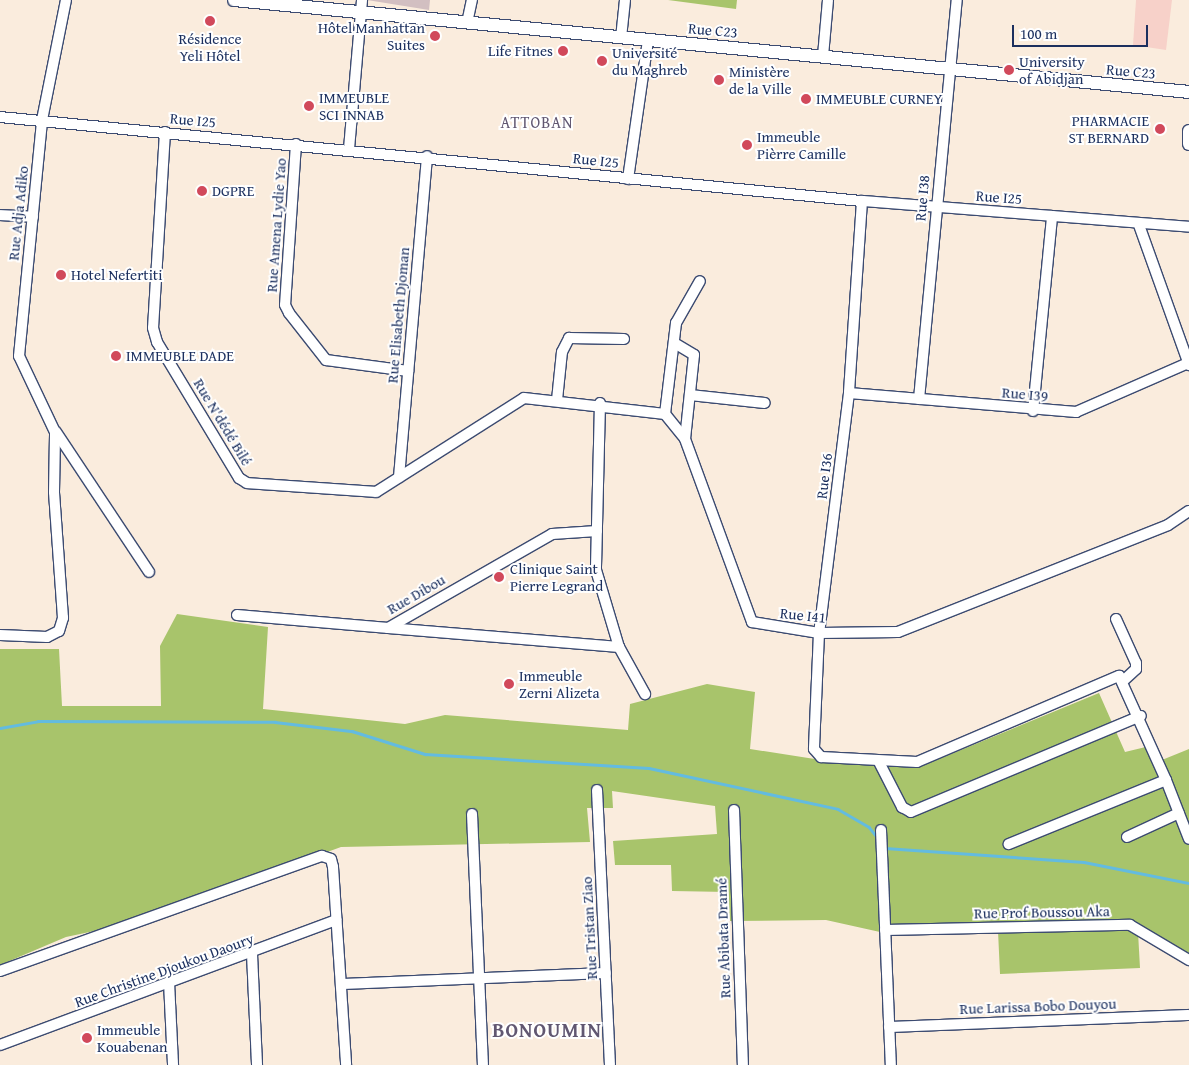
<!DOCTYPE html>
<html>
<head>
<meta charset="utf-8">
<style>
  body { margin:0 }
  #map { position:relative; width:1189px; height:1065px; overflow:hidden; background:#faecdd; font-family:"Gentium Book Plus",serif }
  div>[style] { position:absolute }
  .built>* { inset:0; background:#f7d1c9 }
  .industrial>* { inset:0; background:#d2bfc1 }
  .green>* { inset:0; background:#a8c46b }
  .stream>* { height:2.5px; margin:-1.25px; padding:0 1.25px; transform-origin:1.25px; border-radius:1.25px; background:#63bbe0 }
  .roads { filter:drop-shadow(1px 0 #3c4b71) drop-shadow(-1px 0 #3c4b71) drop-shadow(0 1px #3c4b71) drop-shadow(0 -1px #3c4b71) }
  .minor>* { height:10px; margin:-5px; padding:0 5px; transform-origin:5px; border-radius:5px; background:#fff }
  .tertiary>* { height:12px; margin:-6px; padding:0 6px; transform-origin:6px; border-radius:6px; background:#fff }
  .dots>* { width:14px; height:14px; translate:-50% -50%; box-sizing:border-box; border:2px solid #fff; border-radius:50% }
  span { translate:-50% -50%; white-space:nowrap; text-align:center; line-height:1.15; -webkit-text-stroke:4px #fff; paint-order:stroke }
  .poi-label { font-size:15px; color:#1b2f5e }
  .right { translate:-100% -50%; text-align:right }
  .left { translate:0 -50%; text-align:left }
  .street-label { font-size:15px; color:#1b2f5e }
  .neighbourhood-label { font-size:16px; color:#615771; letter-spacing:1px }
  .district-label { font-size:20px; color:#615771; font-weight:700; letter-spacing:1px }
  .scale { position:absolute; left:1012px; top:25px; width:136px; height:22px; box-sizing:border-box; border:2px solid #1b2f5e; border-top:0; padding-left:6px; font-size:15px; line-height:18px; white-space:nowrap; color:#1b2f5e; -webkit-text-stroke:4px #fff; paint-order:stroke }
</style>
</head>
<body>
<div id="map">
  <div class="built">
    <i style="clip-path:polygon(1136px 0,1172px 0,1166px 50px,1133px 45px)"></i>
  </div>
  <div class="industrial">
    <i style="clip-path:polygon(367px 0,430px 0,429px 10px)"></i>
  </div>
  <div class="green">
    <i style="clip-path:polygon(668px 0,737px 0,736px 9px)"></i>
    <i style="clip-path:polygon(177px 614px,268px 627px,263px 709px,405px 724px,445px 715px,628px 730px,630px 704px,707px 684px,755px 692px,750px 749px,821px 760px,917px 768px,1099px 693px,1125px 752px,1154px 745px,1157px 762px,1189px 749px,1189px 964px,1138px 932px,1140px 968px,1000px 974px,998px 931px,880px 932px,826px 920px,730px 921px,728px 892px,672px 891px,671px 865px,615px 865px,613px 841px,717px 834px,715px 806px,612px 791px,613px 808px,587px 808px,590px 842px,341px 847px,132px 923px,66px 937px,0 965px,0 649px,59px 649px,62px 706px,161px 706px,160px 646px)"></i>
  </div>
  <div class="stream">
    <i style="left:0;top:728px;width:39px;rotate:-10deg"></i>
    <i style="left:38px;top:721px;width:237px;rotate:0.2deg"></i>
    <i style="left:275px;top:722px;width:78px;rotate:6.7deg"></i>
    <i style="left:352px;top:731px;width:77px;rotate:17.5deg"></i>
    <i style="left:425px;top:754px;width:224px;rotate:3.6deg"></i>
    <i style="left:649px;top:768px;width:193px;rotate:12.2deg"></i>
    <i style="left:838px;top:809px;width:36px;rotate:30deg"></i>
    <i style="left:869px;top:827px;width:13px;rotate:51deg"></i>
    <i style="left:885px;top:848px;width:199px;rotate:4deg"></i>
    <i style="left:1084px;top:862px;width:107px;rotate:11.3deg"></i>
  </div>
  <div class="roads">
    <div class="minor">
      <i style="left:467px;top:23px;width:24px;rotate:-78deg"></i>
      <i style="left:621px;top:38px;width:38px;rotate:-84deg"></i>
      <i style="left:823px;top:56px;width:56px;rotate:-84.9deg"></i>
      <i style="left:0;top:117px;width:866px;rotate:5.57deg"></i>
      <i style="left:862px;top:201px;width:328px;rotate:4.5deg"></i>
      <i style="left:165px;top:132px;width:196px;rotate:93.5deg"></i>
      <i style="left:153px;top:328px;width:15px;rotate:74deg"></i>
      <i style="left:157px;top:342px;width:159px;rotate:58.9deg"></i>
      <i style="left:239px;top:478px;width:9px;rotate:32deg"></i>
      <i style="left:247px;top:483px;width:129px;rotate:4deg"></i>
      <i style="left:376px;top:492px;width:175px;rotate:-32.4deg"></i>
      <i style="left:524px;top:398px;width:142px;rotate:6.5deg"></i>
      <i style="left:665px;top:414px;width:32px;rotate:51deg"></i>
      <i style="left:685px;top:439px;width:195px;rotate:69.9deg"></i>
      <i style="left:752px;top:622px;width:68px;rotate:9.3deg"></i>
      <i style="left:819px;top:633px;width:79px;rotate:-0.7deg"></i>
      <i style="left:898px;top:632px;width:290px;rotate:-21.6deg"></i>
      <i style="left:1168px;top:525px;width:25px;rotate:-34deg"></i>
      <i style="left:296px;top:144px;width:161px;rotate:93.9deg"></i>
      <i style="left:285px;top:305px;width:9px;rotate:63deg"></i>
      <i style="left:289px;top:313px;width:60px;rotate:51.8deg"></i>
      <i style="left:326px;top:360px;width:83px;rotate:7.6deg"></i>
      <i style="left:349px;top:149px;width:150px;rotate:-85deg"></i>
      <i style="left:628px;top:179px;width:140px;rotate:-81.8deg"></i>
      <i style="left:862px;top:201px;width:192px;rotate:93.9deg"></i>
      <i style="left:849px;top:393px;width:242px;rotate:97.1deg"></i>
      <i style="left:819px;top:633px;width:116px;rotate:92.5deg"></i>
      <i style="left:814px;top:749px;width:11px;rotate:49deg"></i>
      <i style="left:821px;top:757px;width:96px;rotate:3deg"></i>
      <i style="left:917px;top:762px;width:220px;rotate:-23.1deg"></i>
      <i style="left:1119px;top:676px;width:114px;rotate:65.7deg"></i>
      <i style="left:1166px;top:780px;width:170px;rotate:157.8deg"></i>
      <i style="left:0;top:215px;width:33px;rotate:3deg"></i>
      <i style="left:1139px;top:225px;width:149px;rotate:70.3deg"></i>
      <i style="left:676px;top:344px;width:21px;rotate:31deg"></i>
      <i style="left:694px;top:355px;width:84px;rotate:96.1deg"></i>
      <i style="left:849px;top:393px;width:228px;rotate:4.8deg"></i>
      <i style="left:1076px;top:412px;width:122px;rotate:-23.6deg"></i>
      <i style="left:690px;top:395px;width:75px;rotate:6.1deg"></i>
      <i style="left:919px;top:399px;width:401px;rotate:-84.6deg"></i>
      <i style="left:557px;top:400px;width:48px;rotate:-84.1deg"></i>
      <i style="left:562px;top:352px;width:16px;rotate:-63deg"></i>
      <i style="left:569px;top:338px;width:55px;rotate:1deg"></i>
      <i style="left:600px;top:403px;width:167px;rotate:91.4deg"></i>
      <i style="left:596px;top:570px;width:80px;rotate:73.4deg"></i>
      <i style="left:619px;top:647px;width:54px;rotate:61deg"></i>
      <i style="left:1033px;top:411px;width:196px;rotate:-84.4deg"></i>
      <i style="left:665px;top:414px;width:92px;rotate:-83.1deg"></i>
      <i style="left:676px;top:323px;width:48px;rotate:-60.3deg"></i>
      <i style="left:56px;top:432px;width:168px;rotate:56.4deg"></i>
      <i style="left:399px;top:477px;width:322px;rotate:-85deg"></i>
      <i style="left:237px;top:615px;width:152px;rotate:4.9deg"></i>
      <i style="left:388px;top:628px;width:189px;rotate:-29.8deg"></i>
      <i style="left:552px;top:534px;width:45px;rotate:-3.8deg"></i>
      <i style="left:1116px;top:619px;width:48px;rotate:65.6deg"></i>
      <i style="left:1136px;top:663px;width:6px;rotate:90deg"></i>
      <i style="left:1136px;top:669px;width:16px;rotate:137deg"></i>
      <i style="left:388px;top:628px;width:232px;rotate:4.7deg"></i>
      <i style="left:0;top:635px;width:47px;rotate:2.4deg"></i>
      <i style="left:47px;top:637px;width:13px;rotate:-27deg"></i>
      <i style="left:59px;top:631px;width:14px;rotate:-73deg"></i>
      <i style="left:63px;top:618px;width:126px;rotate:-94.1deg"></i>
      <i style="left:54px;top:492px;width:60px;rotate:-89deg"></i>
      <i style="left:55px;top:432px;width:84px;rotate:-115.3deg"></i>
      <i style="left:19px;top:356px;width:237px;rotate:-84.4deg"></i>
      <i style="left:42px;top:120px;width:122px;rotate:-78.7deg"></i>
      <i style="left:879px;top:762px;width:51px;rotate:62.9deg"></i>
      <i style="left:902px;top:807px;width:10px;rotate:29deg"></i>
      <i style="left:911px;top:812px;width:249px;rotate:-22.7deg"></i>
      <i style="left:1166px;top:780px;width:63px;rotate:68.7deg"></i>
      <i style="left:597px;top:790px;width:275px;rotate:87.3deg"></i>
      <i style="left:734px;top:810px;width:255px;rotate:88deg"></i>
      <i style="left:472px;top:814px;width:251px;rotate:87.5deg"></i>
      <i style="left:881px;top:830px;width:235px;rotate:87.6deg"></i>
      <i style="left:1127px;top:837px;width:57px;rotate:-24.8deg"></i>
      <i style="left:885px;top:930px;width:245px;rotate:-1.2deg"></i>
      <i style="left:1130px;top:925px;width:69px;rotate:30.7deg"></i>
      <i style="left:252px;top:954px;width:111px;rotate:87.4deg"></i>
      <i style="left:0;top:971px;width:342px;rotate:-19.7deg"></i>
      <i style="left:322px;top:856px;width:9px;rotate:18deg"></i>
      <i style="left:331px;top:859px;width:8px;rotate:76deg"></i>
      <i style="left:333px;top:867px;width:198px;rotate:86.2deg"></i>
      <i style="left:169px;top:982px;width:83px;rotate:87.2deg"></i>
      <i style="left:342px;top:984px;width:264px;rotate:-2.4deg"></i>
      <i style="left:889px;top:1027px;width:300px;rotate:-2.3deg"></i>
      <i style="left:0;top:1045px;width:359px;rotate:-20.4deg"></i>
    </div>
    <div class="tertiary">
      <i style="left:234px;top:0;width:959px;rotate:5.5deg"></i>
      <i style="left:1189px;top:131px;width:13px;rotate:90deg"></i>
    </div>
  </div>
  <div class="dots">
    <i style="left:210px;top:21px;background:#d1495b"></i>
    <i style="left:435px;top:36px;background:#d1495b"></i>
    <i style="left:563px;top:51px;background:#d1495b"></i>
    <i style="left:602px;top:61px;background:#d1495b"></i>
    <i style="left:1009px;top:70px;background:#d1495b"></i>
    <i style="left:719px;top:80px;background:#d1495b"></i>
    <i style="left:806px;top:99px;background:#d1495b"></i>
    <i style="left:309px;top:106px;background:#d1495b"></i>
    <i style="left:1160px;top:129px;background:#d1495b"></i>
    <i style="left:747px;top:145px;background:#d1495b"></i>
    <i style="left:202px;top:191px;background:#d1495b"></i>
    <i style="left:61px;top:275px;background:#d1495b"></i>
    <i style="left:116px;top:356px;background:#d1495b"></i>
    <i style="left:499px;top:577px;background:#d1495b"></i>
    <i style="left:509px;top:684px;background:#d1495b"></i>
    <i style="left:87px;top:1038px;background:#d1495b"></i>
  </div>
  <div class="poi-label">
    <span class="right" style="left:425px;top:36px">Hôtel Manhattan<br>Suites</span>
    <span style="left:210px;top:47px">Résidence<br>Yeli Hôtel</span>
    <span class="right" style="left:553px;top:51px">Life Fitnes</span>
    <span class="left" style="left:612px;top:61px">Université<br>du Maghreb</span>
    <span class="left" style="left:1019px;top:70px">University<br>of Abidjan</span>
    <span class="left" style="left:729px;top:80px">Ministère<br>de la Ville</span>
    <span class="left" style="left:319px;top:106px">IMMEUBLE<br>SCI INNAB</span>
    <span class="left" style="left:816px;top:99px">IMMEUBLE CURNEY</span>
    <span class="right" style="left:1149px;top:129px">PHARMACIE<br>ST BERNARD</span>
    <span class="left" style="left:757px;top:145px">Immeuble<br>Pièrre Camille</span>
    <span class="left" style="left:212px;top:191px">DGPRE</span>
    <span class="left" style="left:71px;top:275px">Hotel Nefertiti</span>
    <span class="left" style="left:126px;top:356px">IMMEUBLE DADE</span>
    <span class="left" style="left:510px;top:577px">Clinique Saint<br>Pierre Legrand</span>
    <span class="left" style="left:519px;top:684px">Immeuble<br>Zerni Alizeta</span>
    <span class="left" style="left:97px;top:1038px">Immeuble<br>Kouabenan</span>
  </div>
  <div class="street-label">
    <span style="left:713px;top:30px;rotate:5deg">Rue C23</span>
    <span style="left:1131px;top:71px;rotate:5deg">Rue C23</span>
    <span style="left:193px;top:120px;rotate:5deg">Rue I25</span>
    <span style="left:596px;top:160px;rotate:6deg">Rue I25</span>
    <span style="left:999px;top:197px;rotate:4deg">Rue I25</span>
    <span style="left:922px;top:198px;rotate:-85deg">Rue I38</span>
    <span style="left:18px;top:213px;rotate:-84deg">Rue Adja Adiko</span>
    <span style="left:276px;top:225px;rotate:-86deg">Rue Amena Lydie Yao</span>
    <span style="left:398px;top:315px;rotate:-85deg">Rue Elisabeth Djoman</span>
    <span style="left:1025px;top:394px;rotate:5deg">Rue I39</span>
    <span style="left:223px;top:422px;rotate:59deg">Rue N'dédé Bilé</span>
    <span style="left:824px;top:476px;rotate:-83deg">Rue I36</span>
    <span style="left:416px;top:594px;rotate:-30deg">Rue Dibou</span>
    <span style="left:803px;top:615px;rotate:6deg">Rue I41</span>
    <span style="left:1042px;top:912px;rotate:-1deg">Rue Prof Boussou Aka</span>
    <span style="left:589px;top:928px;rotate:-93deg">Rue Tristan Ziao</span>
    <span style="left:723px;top:938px;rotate:-92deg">Rue Abibata Dramé</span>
    <span style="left:164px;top:970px;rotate:-20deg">Rue Christine Djoukou Daoury</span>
    <span style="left:1038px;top:1006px;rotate:-2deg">Rue Larissa Bobo Douyou</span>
  </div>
  <div class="neighbourhood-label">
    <span style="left:537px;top:122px">ATTOBAN</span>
  </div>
  <div class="district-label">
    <span style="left:547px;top:1029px">BONOUMIN</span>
  </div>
  <div class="scale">100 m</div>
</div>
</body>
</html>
